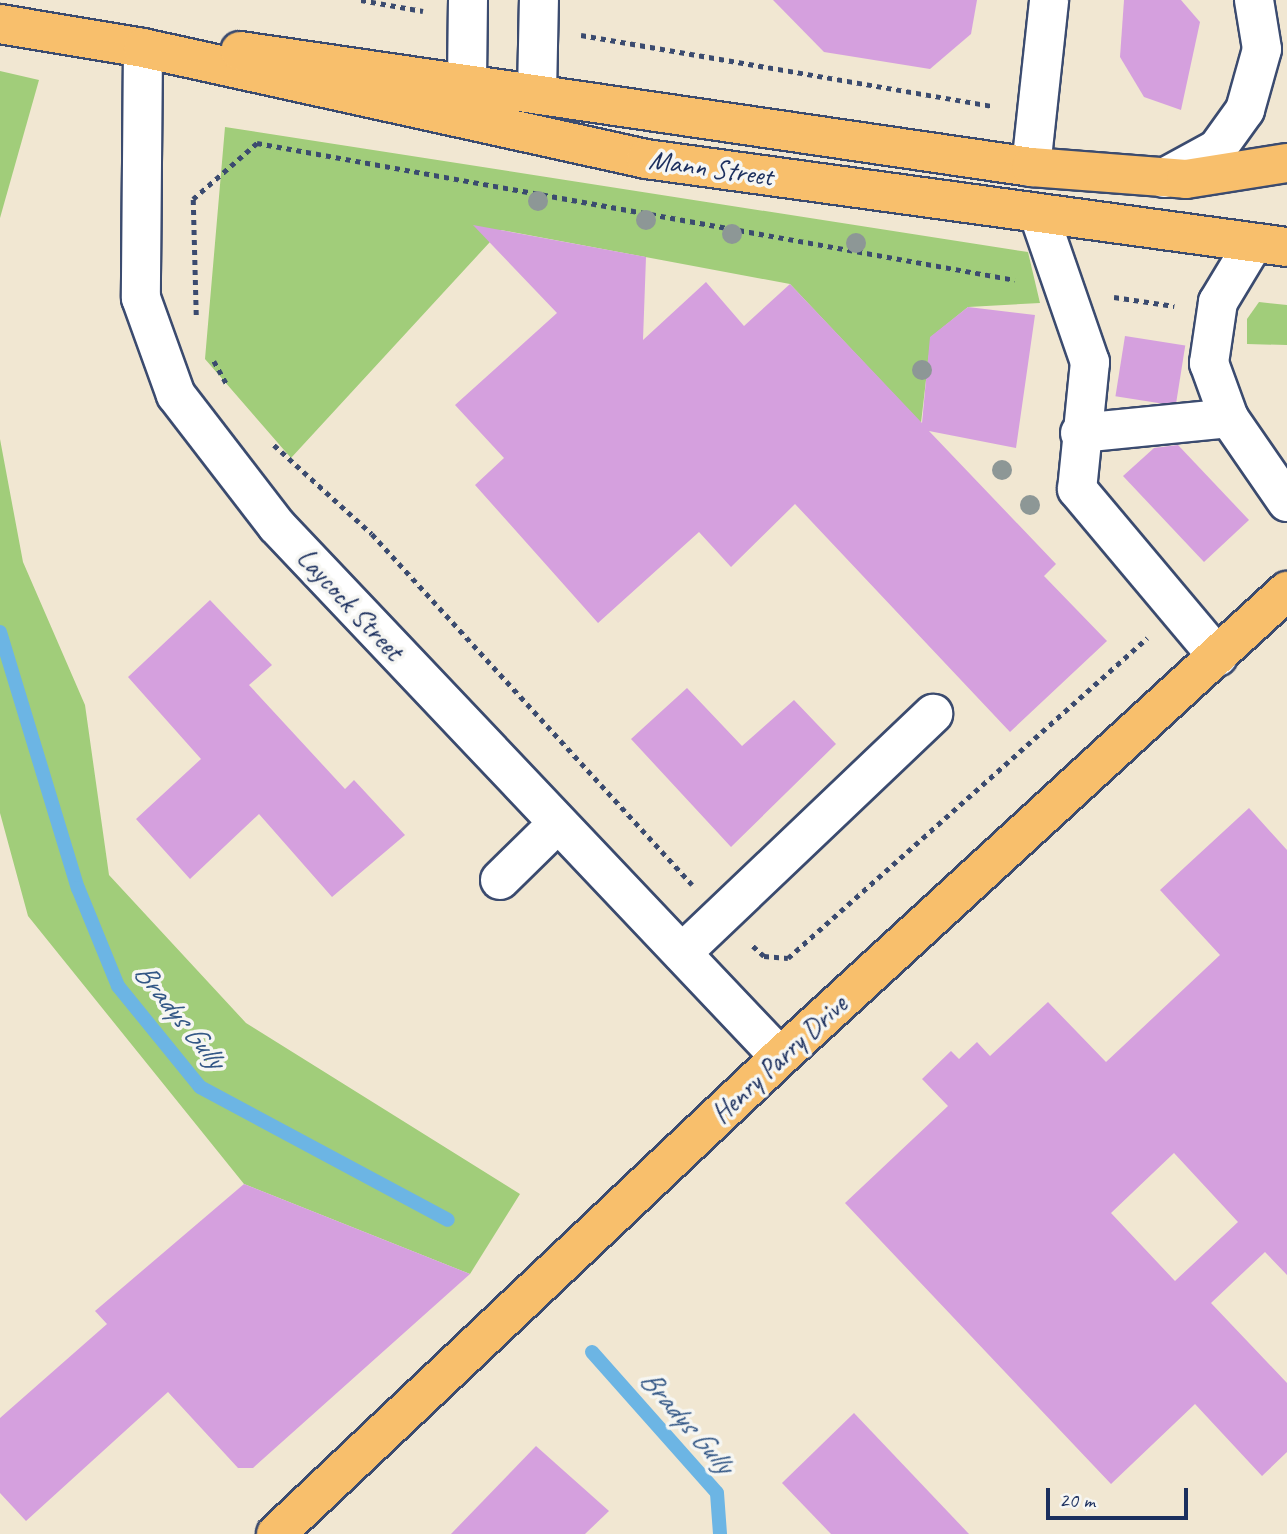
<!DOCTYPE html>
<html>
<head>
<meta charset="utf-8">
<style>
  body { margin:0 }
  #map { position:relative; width:1287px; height:1534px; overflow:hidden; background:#f1e7d2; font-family:Caveat,sans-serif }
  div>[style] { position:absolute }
  .green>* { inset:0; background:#a1cd7a }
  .stream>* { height:14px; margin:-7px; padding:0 7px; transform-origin:7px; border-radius:7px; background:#6cb5e4 }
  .building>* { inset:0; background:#d5a0de; transform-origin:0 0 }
  .path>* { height:4.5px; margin-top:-2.25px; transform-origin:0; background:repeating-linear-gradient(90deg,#3b4b6f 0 5px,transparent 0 10px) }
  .roads { filter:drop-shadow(2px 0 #3b4b6f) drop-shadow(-2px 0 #3b4b6f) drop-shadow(0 2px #3b4b6f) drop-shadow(0 -2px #3b4b6f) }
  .minor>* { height:38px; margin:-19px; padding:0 19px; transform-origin:19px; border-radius:19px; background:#fff }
  .major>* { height:38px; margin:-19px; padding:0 19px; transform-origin:19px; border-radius:19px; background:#f8bf6c }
  .trees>* { width:20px; height:20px; margin:-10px; border-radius:50%; background:#8d9796 }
  span { translate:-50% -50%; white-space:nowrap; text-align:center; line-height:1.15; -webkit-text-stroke:7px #f6f6f2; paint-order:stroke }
  .street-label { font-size:28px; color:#1b2f5e }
  .water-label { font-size:30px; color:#335786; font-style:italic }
  .scale { position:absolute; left:1046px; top:1488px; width:142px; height:32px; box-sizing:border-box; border:4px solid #1b2f5e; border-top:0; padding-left:9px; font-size:21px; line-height:24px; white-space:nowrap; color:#1b2f5e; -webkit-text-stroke:5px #f6f6f2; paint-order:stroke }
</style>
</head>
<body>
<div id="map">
  <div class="green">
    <i style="clip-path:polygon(0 71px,39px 80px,0 218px)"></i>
    <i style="clip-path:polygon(225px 127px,1028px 252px,1040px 303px,968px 307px,931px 337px,921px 423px,790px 284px,501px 230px,291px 458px,205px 359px)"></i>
    <i style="clip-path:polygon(1259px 302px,1287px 305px,1287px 345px,1247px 344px,1247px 319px)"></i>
    <i style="clip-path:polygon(0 439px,23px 562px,85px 705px,109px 875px,246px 1023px,520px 1194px,470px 1274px,244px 1184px,28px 916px,0 813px)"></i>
  </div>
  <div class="stream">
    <i style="left:0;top:632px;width:268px;rotate:73.1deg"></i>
    <i style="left:78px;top:888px;width:106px;rotate:67.8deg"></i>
    <i style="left:118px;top:986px;width:130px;rotate:50.9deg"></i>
    <i style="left:200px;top:1087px;width:281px;rotate:28.2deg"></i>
    <i style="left:592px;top:1352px;width:188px;rotate:48.4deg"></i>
    <i style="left:717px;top:1493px;width:41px;rotate:85.8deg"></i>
  </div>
  <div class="building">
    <i style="clip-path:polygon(773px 0,977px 0,971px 34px,930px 69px,824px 52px)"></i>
    <i style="clip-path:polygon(1124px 0,1181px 0,1200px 22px,1181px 110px,1144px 97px,1120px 57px)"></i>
    <i style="clip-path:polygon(473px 225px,646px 257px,643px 340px,706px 282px,744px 326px,790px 284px,922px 423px,930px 337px,968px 307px,1035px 315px,1016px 448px,929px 431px,1056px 564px,1044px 576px,1107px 641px,1010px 732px,795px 504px,731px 567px,699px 532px,598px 623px,475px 485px,504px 458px,455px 405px,557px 313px)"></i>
    <i style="left:1125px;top:336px;width:61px;height:61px;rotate:9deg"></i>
    <i style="clip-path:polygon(1178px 445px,1249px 520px,1204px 562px,1123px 476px,1154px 448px)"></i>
    <i style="clip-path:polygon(210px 600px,272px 665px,249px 685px,345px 789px,354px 780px,405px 835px,332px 897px,259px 814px,190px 879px,136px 819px,201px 759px,128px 677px)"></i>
    <i style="clip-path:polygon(687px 688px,742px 746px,794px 700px,836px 744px,731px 847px,631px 739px)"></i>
    <i style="clip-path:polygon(evenodd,1249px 808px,1287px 850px,1287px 1275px,1265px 1252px,1211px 1303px,1287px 1383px,1287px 1452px,1262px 1476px,1195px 1404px,1111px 1484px,845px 1203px,948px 1106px,922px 1079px,951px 1051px,959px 1059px,977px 1042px,990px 1056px,1048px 1002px,1106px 1062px,1220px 955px,1160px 890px,1249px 808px,1174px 1153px,1238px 1222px,1175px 1281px,1111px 1213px,1174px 1153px)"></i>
    <i style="clip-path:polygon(244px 1184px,470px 1274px,253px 1468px,238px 1468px,168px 1392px,26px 1521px,0 1493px,0 1418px,107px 1324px,95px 1311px)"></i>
    <i style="clip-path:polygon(854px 1413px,969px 1534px,831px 1534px,782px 1483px)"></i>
    <i style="clip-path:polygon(536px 1446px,609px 1511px,585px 1534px,451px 1534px)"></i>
  </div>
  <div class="path">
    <i style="left:361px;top:0;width:63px;rotate:10.1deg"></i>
    <i style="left:581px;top:35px;width:418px;rotate:9.8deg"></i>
    <i style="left:1114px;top:297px;width:61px;rotate:8.5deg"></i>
    <i style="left:196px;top:315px;width:116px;rotate:-91.5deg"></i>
    <i style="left:193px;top:199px;width:85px;rotate:-41.2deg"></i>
    <i style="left:257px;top:143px;width:770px;rotate:10.24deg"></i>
    <i style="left:214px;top:361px;width:26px;rotate:61deg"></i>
    <i style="left:274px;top:445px;width:132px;rotate:42.2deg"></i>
    <i style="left:372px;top:534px;width:475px;rotate:47.6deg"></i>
    <i style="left:753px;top:946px;width:15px;rotate:42deg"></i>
    <i style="left:764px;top:956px;width:24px;rotate:5deg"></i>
    <i style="left:788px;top:958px;width:481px;rotate:-41.7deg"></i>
  </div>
  <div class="roads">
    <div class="minor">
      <i style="left:143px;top:48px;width:250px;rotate:90.5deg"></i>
      <i style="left:141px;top:298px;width:103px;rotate:70.2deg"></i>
      <i style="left:176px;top:395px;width:165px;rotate:52.4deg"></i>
      <i style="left:277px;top:526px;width:731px;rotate:46.55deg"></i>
      <i style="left:467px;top:81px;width:81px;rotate:-89.3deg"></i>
      <i style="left:537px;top:93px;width:93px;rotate:-88.8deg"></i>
      <i style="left:1031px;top:167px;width:168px;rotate:-83.8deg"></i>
      <i style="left:1164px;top:178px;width:60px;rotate:-28.7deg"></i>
      <i style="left:1217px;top:149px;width:48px;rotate:-54.3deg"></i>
      <i style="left:1245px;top:110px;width:63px;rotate:-74.4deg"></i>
      <i style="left:1262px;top:49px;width:50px;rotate:-99.3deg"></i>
      <i style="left:1039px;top:215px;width:156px;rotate:70.9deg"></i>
      <i style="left:1090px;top:362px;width:128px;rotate:95.8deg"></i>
      <i style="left:1077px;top:489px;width:219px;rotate:50deg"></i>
      <i style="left:1253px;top:244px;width:68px;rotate:121.1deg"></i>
      <i style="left:1218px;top:302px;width:62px;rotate:98.4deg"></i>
      <i style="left:1209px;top:363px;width:59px;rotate:70deg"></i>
      <i style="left:1229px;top:418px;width:102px;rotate:55.4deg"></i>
      <i style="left:1080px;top:433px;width:150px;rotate:-5.7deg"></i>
      <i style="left:500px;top:880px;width:80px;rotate:-44.5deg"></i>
      <i style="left:682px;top:953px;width:347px;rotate:-43.6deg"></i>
    </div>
    <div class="major">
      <i style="left:0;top:24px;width:145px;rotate:9.5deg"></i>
      <i style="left:143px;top:48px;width:515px;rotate:12.44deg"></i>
      <i style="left:646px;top:159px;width:647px;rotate:7.82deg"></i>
      <i style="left:240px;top:51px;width:799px;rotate:8.34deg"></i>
      <i style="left:1031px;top:167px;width:155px;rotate:4.4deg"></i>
      <i style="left:1186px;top:179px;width:102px;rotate:-9deg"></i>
      <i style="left:276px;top:1534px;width:694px;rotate:-43.42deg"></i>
      <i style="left:780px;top:1057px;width:689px;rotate:-42.59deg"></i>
    </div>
  </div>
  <div class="trees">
    <i style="left:538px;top:201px"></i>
    <i style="left:646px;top:220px"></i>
    <i style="left:732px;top:234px"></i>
    <i style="left:856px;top:243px"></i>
    <i style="left:922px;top:370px"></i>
    <i style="left:1002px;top:470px"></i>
    <i style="left:1030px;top:505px"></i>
  </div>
  <div class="street-label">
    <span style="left:711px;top:168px;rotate:8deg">Mann Street</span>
    <span style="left:350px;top:604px;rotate:47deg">Laycock Street</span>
    <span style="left:779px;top:1059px;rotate:-43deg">Henry Parry Drive</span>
  </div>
  <div class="water-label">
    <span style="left:180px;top:1015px;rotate:51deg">Bradys Gully</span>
    <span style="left:687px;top:1421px;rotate:49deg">Bradys Gully</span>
  </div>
  <div class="scale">20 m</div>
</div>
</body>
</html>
